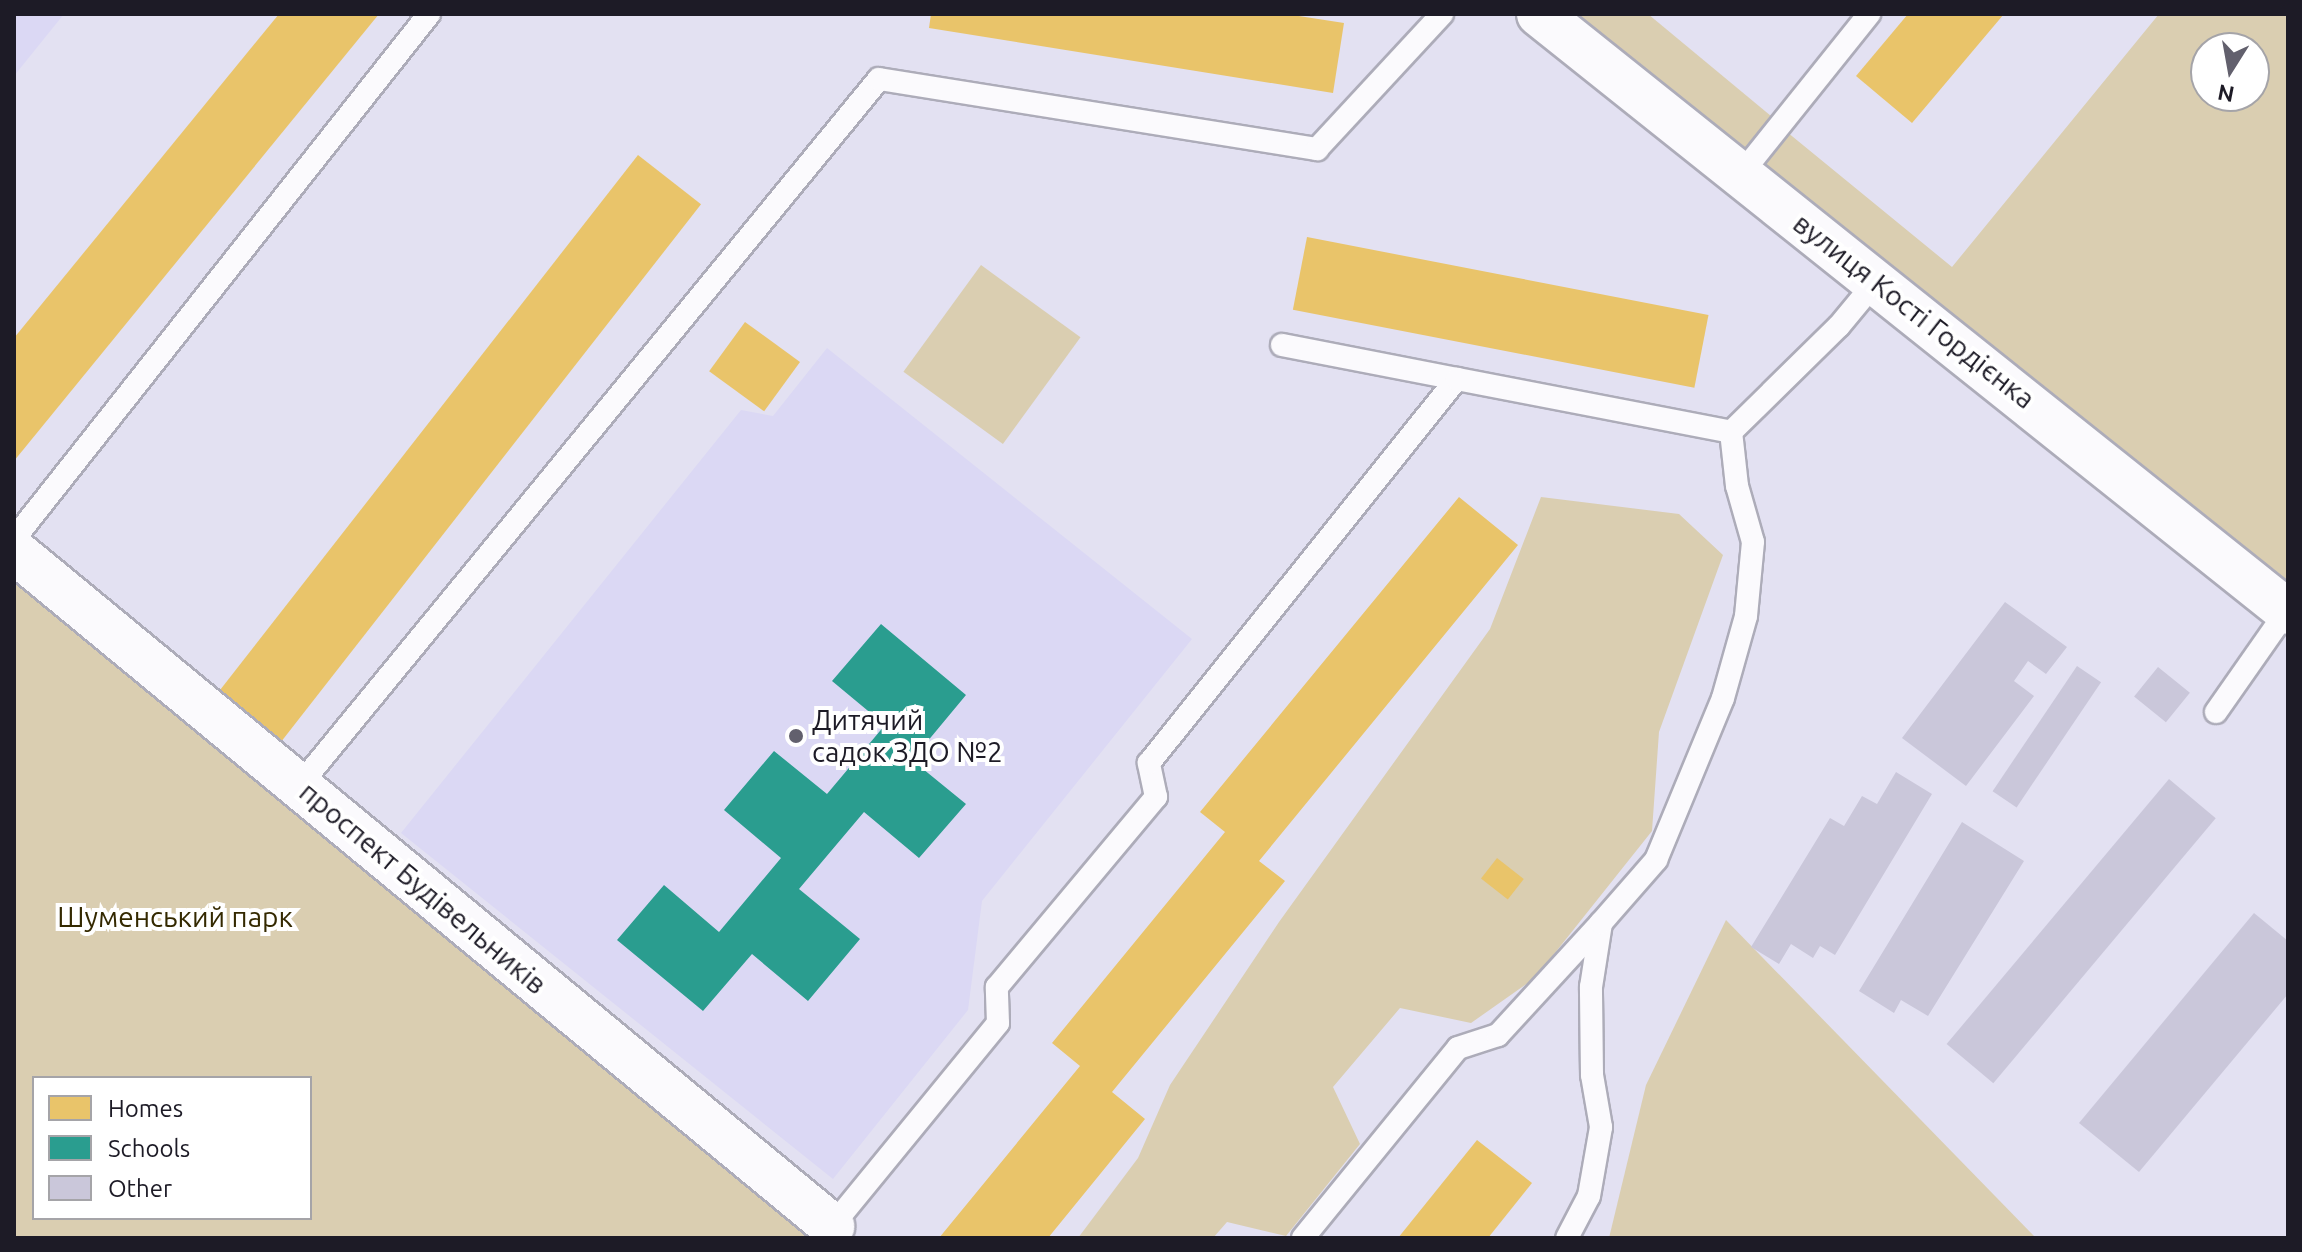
<!DOCTYPE html>
<html>
<head>
<meta charset="utf-8">
<style>
  body { margin:0 }
  #map { position:relative; width:2302px; height:1252px; overflow:hidden; background:#e3e1f2; font-family:Ubuntu,sans-serif }
  div>[style] { position:absolute }
  .built>* { inset:0; background:#dbd8f4 }
  .green>* { inset:0; background:#daceb1; transform-origin:0 0 }
  .homes>* { inset:0; background:#e9c46a; transform-origin:0 0 }
  .schools>* { inset:0; background:#2a9d8f }
  .building>* { inset:0; background:#cac7da; transform-origin:0 0 }
  .roads { filter:drop-shadow(2px 0 #adacb9) drop-shadow(-2px 0 #adacb9) drop-shadow(0 2px #adacb9) drop-shadow(0 -2px #adacb9) }
  .lane>* { height:22px; margin:-11px; padding:0 11px; transform-origin:11px; border-radius:11px; background:#fbfafd }
  .street>* { height:44px; margin:-22px; padding:0 22px; transform-origin:22px; border-radius:22px; background:#fbfafd }
  .dots>* { width:22px; height:22px; translate:-50% -50%; box-sizing:border-box; border:4px solid #fff; border-radius:50% }
  span { translate:-50% -50%; white-space:nowrap; text-align:center; line-height:1.15; -webkit-text-stroke:8px #fff; paint-order:stroke }
  .street-label { font-size:28px; color:#1d1b26 }
  .poi-label { font-size:28px; color:#1d1b26 }
  .left { translate:0 -50%; text-align:left }
  .park-label { font-size:28px; color:#342900 }
  .frame { position:absolute; inset:0; border:16px solid #1d1b26; pointer-events:none }
  .legend { position:absolute; left:32px; top:1076px; width:280px; height:144px; box-sizing:border-box; background:#fff; border:2px solid #a5a4a8; margin:0; padding:10px 14px; list-style:none; font-size:24px; color:#1d1b26 }
  .legend li { display:flex; align-items:center; gap:16px; height:40px }
  .legend b { width:40px; border:2px solid #a5a4a8 }
  .north { position:absolute; left:2190px; top:32px; width:80px; height:80px; box-sizing:border-box; background:#fff; border:2px solid #a5a4a8; border-radius:50%; rotate:191deg; font-size:22px; font-weight:700; line-height:32px; text-align:center; color:#1d1b26 }
  .north::after { content:''; display:block; margin:auto; width:28px; height:36px; background:#62606d; clip-path:polygon(50% 0,100% 100%,50% 72%,0 100%) }
</style>
</head>
<body>
<div id="map">
  <div class="built">
    <i style="clip-path:polygon(14px 14px,64px 14px,14px 76px)"></i>
    <i style="clip-path:polygon(827px 348px,1192px 639px,982px 901px,968px 1010px,833px 1179px,401px 833px,741px 410px,773px 416px)"></i>
  </div>
  <div class="green">
    <i style="clip-path:polygon(1563px 14px,1648px 14px,1777px 121px,1742px 163px)"></i>
    <i style="clip-path:polygon(evenodd,2159px 14px,2288px 14px,2288px 587px,1755px 172px,1787px 132px,1952px 267px,2159px 14px,2206px 48px,2254px 48px,2254px 96px,2206px 96px,2206px 48px)"></i>
    <i style="left:981px;top:265px;width:123px;height:132px;rotate:36deg"></i>
    <i style="clip-path:polygon(1541px 497px,1679px 514px,1723px 555px,1659px 732px,1652px 831px,1535px 978px,1471px 1023px,1400px 1008px,1333px 1087px,1360px 1144px,1286px 1236px,1227px 1222px,1213px 1238px,1078px 1238px,1138px 1158px,1170px 1085px,1279px 922px,1490px 629px)"></i>
    <i style="clip-path:polygon(evenodd,14px 575px,818px 1238px,14px 1238px,14px 575px,34px 1078px,310px 1078px,310px 1218px,34px 1218px,34px 1078px)"></i>
    <i style="clip-path:polygon(1726px 920px,2036px 1238px,1609px 1238px,1646px 1085px)"></i>
  </div>
  <div class="homes">
    <i style="clip-path:polygon(279px 14px,379px 14px,14px 461px,14px 338px)"></i>
    <i style="clip-path:polygon(931px 14px,1286px 14px,1344px 23px,1333px 93px,929px 28px)"></i>
    <i style="clip-path:polygon(1908px 14px,2004px 14px,1912px 123px,1856px 76px)"></i>
    <i style="left:638px;top:155px;width:80px;height:683px;rotate:38deg"></i>
    <i style="left:1307px;top:237px;width:409px;height:74px;rotate:11deg"></i>
    <i style="left:745px;top:322px;width:68px;height:61px;rotate:36deg"></i>
    <i style="clip-path:polygon(1459px 497px,1518px 545px,1259px 861px,1285px 881px,1112px 1092px,1145px 1119px,1048px 1238px,939px 1238px,1080px 1066px,1052px 1043px,1225px 832px,1200px 812px)"></i>
    <i style="left:1497px;top:858px;width:34px;height:26px;rotate:38deg"></i>
    <i style="clip-path:polygon(1477px 1140px,1532px 1183px,1488px 1238px,1398px 1238px)"></i>
  </div>
  <div class="schools">
    <i style="clip-path:polygon(881px 624px,966px 695px,912px 760px,966px 804px,919px 858px,864px 812px,799px 889px,860px 939px,808px 1001px,752px 954px,703px 1011px,617px 940px,664px 885px,719px 932px,781px 858px,724px 810px,774px 751px,827px 794px,885px 725px,832px 681px)"></i>
  </div>
  <div class="building">
    <i style="clip-path:polygon(2005px 602px,2067px 647px,2046px 674px,2028px 661px,2014px 681px,2034px 696px,1966px 786px,1902px 738px)"></i>
    <i style="left:2077px;top:666px;width:29px;height:151px;rotate:34deg"></i>
    <i style="left:2158px;top:667px;width:41px;height:38px;rotate:39deg"></i>
    <i style="clip-path:polygon(1896px 772px,1932px 794px,1835px 955px,1820px 946px,1813px 958px,1791px 944px,1779px 964px,1751px 947px,1830px 818px,1844px 826px,1862px 796px,1877px 804px)"></i>
    <i style="left:2169px;top:779px;width:61px;height:346px;rotate:40deg"></i>
    <i style="clip-path:polygon(1962px 822px,2024px 861px,1928px 1016px,1901px 1000px,1894px 1013px,1859px 991px)"></i>
    <i style="clip-path:polygon(2254px 913px,2288px 941px,2288px 994px,2139px 1172px,2079px 1123px)"></i>
  </div>
  <div class="roads">
    <div class="lane">
      <i style="left:1741px;top:174px;width:205px;rotate:-51.3deg"></i>
      <i style="left:1282px;top:345px;width:178px;rotate:11deg"></i>
      <i style="left:14px;top:539px;width:669px;rotate:-51.67deg"></i>
      <i style="left:2216px;top:712px;width:122px;rotate:-55deg"></i>
      <i style="left:299px;top:786px;width:914px;rotate:-50.64deg"></i>
      <i style="left:879px;top:79px;width:444px;rotate:9.1deg"></i>
      <i style="left:1317px;top:149px;width:184px;rotate:-47.2deg"></i>
      <i style="left:832px;top:1226px;width:262px;rotate:-50.7deg"></i>
      <i style="left:998px;top:1023px;width:36px;rotate:-92deg"></i>
      <i style="left:997px;top:987px;width:248px;rotate:-50.1deg"></i>
      <i style="left:1156px;top:797px;width:35px;rotate:-102deg"></i>
      <i style="left:1149px;top:763px;width:492px;rotate:-51.3deg"></i>
      <i style="left:1457px;top:379px;width:279px;rotate:10.9deg"></i>
      <i style="left:1303px;top:1238px;width:245px;rotate:-50.8deg"></i>
      <i style="left:1458px;top:1048px;width:42px;rotate:-18deg"></i>
      <i style="left:1498px;top:1035px;width:152px;rotate:-47.4deg"></i>
      <i style="left:1567px;top:1238px;width:47px;rotate:-62.4deg"></i>
      <i style="left:1589px;top:1196px;width:70px;rotate:-80.1deg"></i>
      <i style="left:1601px;top:1127px;width:53px;rotate:-99.8deg"></i>
      <i style="left:1592px;top:1075px;width:88px;rotate:-90.7deg"></i>
      <i style="left:1591px;top:987px;width:65px;rotate:-81.1deg"></i>
      <i style="left:1601px;top:923px;width:84px;rotate:-48.9deg"></i>
      <i style="left:1656px;top:860px;width:175px;rotate:-67.5deg"></i>
      <i style="left:1723px;top:698px;width:85px;rotate:-74.3deg"></i>
      <i style="left:1746px;top:616px;width:74px;rotate:-84.6deg"></i>
      <i style="left:1753px;top:542px;width:58px;rotate:-105.9deg"></i>
      <i style="left:1737px;top:486px;width:54px;rotate:-96.3deg"></i>
      <i style="left:1731px;top:432px;width:151px;rotate:-44.5deg"></i>
      <i style="left:1839px;top:326px;width:60px;rotate:-50.4deg"></i>
    </div>
    <div class="street">
      <i style="left:1539px;top:14px;width:958px;rotate:38.6deg"></i>
      <i style="left:14px;top:551px;width:1061px;rotate:39.53deg"></i>
    </div>
  </div>
  <div class="dots">
    <i style="left:796px;top:736px;background:#62606d"></i>
  </div>
  <div class="street-label">
    <span style="left:1914px;top:311px;rotate:38deg">вулиця Кості Гордієнка</span>
    <span style="left:423px;top:888px;rotate:40deg">проспект Будівельників</span>
  </div>
  <div class="poi-label">
    <span class="left" style="left:812px;top:736px">Дитячий<br>садок ЗДО №2</span>
  </div>
  <div class="park-label">
    <span style="left:175px;top:917px">Шуменський парк</span>
  </div>
  <div class="frame"></div>
  <ul class="legend">
  <li><b style="height:22px;background:#e9c46a"></b>Homes</li>
  <li><b style="height:22px;background:#2a9d8f"></b>Schools</li>
  <li><b style="height:22px;background:#cac7da"></b>Other</li>
  </ul>
  <div class="north">N</div>
</div>
</body>
</html>
